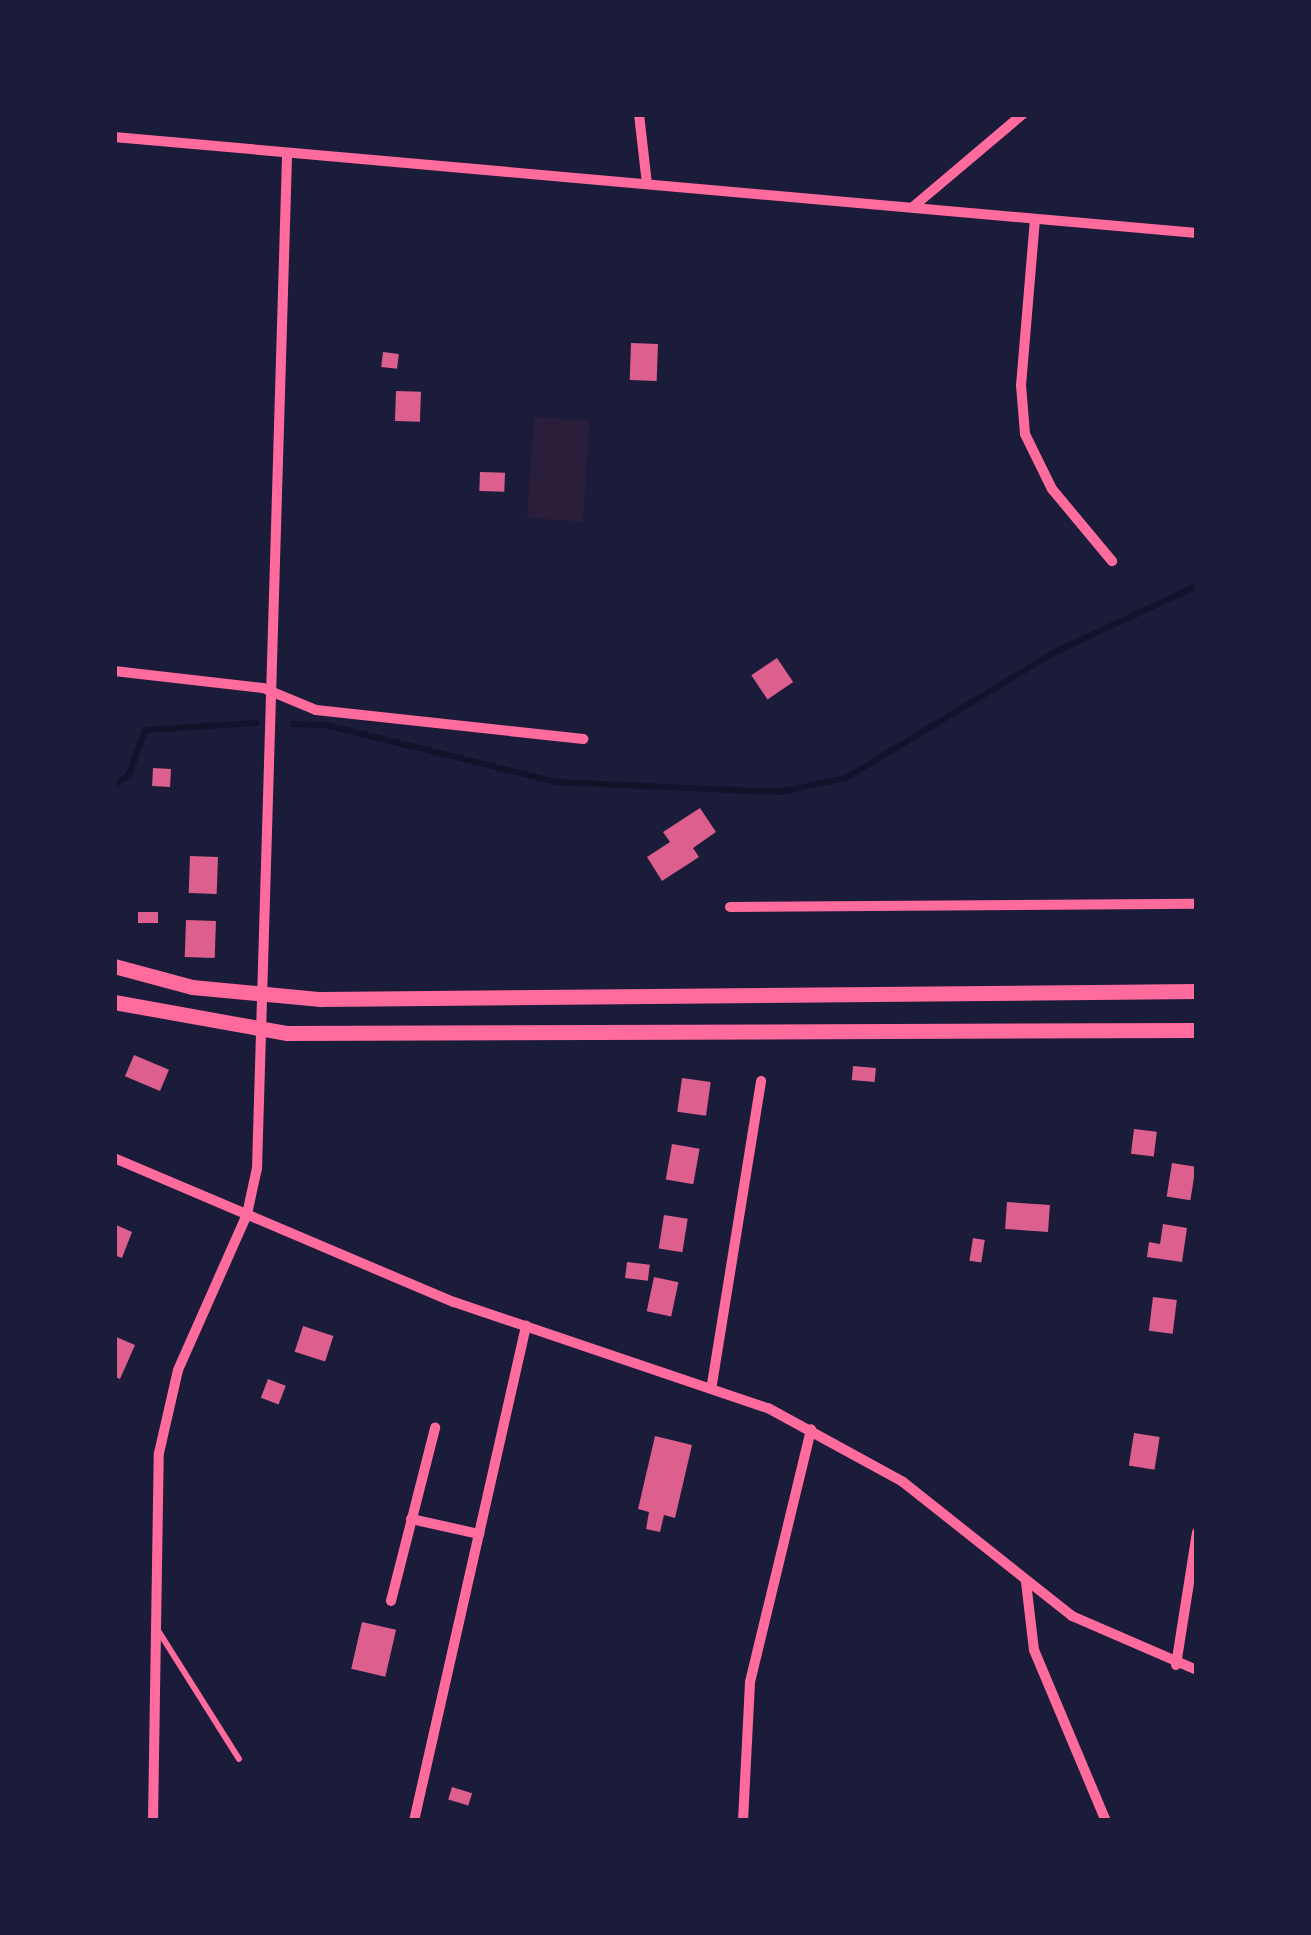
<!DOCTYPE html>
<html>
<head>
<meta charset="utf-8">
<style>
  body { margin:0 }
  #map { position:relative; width:1311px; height:1935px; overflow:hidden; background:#1b1b3a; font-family:"PT Sans Narrow",sans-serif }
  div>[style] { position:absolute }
  .green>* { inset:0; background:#2a1e3b; transform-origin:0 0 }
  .stream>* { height:6px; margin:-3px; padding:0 3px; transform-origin:3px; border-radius:3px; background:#12122b }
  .building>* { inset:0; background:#dd5f8e; transform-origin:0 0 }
  .service>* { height:6px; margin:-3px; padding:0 3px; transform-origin:3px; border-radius:3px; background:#ff6b9d }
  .minor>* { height:10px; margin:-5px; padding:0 5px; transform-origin:5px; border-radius:5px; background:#ff6b9d }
  .secondary>* { height:15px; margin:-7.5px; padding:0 7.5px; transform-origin:7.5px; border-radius:7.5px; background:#ff6b9d }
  span { translate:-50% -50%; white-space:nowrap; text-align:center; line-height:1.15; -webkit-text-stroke:12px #1b1b3a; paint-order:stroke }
  .frame { position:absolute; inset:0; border:117px solid #1b1b3a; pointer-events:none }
</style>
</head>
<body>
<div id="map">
  <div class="green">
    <i style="left:534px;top:417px;width:56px;height:101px;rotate:4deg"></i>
  </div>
  <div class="stream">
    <i style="left:293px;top:724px;width:33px;rotate:2deg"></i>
    <i style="left:326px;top:725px;width:238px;rotate:13.9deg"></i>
    <i style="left:557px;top:782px;width:223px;rotate:2.6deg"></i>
    <i style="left:780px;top:792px;width:67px;rotate:-12deg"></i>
    <i style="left:846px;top:778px;width:242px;rotate:-31.1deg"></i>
    <i style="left:1053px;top:653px;width:159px;rotate:-25deg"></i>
    <i style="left:114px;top:785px;width:18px;rotate:-34deg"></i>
    <i style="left:129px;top:775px;width:48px;rotate:-70.4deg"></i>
    <i style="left:145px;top:730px;width:112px;rotate:-3.6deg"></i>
  </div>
  <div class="building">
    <i style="left:631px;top:343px;width:27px;height:37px;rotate:2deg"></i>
    <i style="left:383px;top:352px;width:16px;height:15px;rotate:7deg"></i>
    <i style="left:396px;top:391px;width:25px;height:30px;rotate:2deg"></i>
    <i style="left:480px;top:472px;width:25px;height:19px;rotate:2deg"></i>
    <i style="left:777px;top:658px;width:29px;height:31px;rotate:56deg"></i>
    <i style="left:153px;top:768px;width:18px;height:18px;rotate:3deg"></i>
    <i style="clip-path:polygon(700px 808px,716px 832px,693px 848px,699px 857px,662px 881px,647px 857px,670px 842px,663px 832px)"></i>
    <i style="left:190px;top:856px;width:28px;height:37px;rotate:2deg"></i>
    <i style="left:138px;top:912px;width:20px;height:11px"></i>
    <i style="left:186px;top:920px;width:30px;height:37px;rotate:2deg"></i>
    <i style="left:134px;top:1055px;width:38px;height:23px;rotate:23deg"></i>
    <i style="left:853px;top:1066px;width:23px;height:14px;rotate:5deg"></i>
    <i style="left:682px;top:1078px;width:29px;height:34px;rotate:8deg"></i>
    <i style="left:1134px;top:1129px;width:23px;height:25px;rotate:7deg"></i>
    <i style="left:672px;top:1144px;width:28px;height:36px;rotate:10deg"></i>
    <i style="left:1172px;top:1163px;width:24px;height:34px;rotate:9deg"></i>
    <i style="left:1007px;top:1202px;width:43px;height:27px;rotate:4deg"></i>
    <i style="left:664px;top:1215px;width:24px;height:34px;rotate:9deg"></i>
    <i style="clip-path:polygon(114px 1224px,132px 1232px,122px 1258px,114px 1255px)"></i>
    <i style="clip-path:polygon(1163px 1224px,1187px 1228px,1182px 1262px,1147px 1257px,1149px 1242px,1160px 1244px)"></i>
    <i style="left:973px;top:1238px;width:12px;height:23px;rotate:9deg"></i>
    <i style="left:627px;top:1262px;width:23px;height:16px;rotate:7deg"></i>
    <i style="left:654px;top:1277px;width:25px;height:35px;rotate:12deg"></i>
    <i style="left:1153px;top:1297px;width:24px;height:34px;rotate:7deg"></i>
    <i style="left:303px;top:1326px;width:32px;height:27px;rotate:18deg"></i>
    <i style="clip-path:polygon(114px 1336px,135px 1345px,120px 1379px,114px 1376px)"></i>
    <i style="left:268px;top:1379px;width:19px;height:20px;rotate:21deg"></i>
    <i style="left:1134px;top:1433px;width:26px;height:33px;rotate:9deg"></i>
    <i style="clip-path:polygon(655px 1436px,692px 1445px,675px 1518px,664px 1515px,660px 1532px,646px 1529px,649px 1512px,638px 1509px)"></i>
    <i style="left:362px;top:1622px;width:35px;height:48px;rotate:13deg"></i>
    <i style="left:452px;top:1787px;width:21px;height:13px;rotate:17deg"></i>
  </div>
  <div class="service">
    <i style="left:159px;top:1632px;width:150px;rotate:57.8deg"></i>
  </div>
  <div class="minor">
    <i style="left:639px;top:114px;width:70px;rotate:83.5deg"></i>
    <i style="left:114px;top:137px;width:1087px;rotate:5.07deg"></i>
    <i style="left:914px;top:206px;width:143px;rotate:-40.2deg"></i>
    <i style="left:1035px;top:219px;width:167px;rotate:94.8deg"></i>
    <i style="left:1021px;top:385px;width:49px;rotate:85.3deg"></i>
    <i style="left:1025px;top:434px;width:61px;rotate:63.9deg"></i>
    <i style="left:1052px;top:489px;width:94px;rotate:50.2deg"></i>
    <i style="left:114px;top:671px;width:150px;rotate:6.5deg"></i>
    <i style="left:263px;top:688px;width:57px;rotate:22.5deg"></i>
    <i style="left:316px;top:710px;width:269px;rotate:6.2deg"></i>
    <i style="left:730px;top:907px;width:467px;rotate:-0.4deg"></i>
    <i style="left:114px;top:1158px;width:369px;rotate:23deg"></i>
    <i style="left:454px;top:1302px;width:331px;rotate:18.7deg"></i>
    <i style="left:768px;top:1408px;width:154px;rotate:28.7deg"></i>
    <i style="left:903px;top:1482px;width:216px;rotate:38.4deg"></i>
    <i style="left:1072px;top:1616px;width:136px;rotate:23.4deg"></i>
    <i style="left:712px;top:1384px;width:307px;rotate:-80.8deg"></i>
    <i style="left:411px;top:1519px;width:70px;rotate:12.4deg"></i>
    <i style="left:1026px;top:1582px;width:68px;rotate:83.3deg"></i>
    <i style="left:1034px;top:1650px;width:186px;rotate:67.2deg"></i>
    <i style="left:391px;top:1601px;width:179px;rotate:-75.7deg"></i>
    <i style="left:1176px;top:1665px;width:134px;rotate:-81deg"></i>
    <i style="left:153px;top:1821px;width:368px;rotate:-89.1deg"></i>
    <i style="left:159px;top:1453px;width:85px;rotate:-77.1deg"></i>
    <i style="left:178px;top:1370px;width:171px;rotate:-66.1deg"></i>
    <i style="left:247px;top:1214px;width:47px;rotate:-77.7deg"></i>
    <i style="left:257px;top:1168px;width:1011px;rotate:-88.3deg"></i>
    <i style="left:414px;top:1821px;width:508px;rotate:-77.25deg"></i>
    <i style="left:743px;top:1821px;width:139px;rotate:-87.1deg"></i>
    <i style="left:750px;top:1682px;width:260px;rotate:-76.4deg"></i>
  </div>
  <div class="secondary">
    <i style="left:114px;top:966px;width:81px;rotate:15.1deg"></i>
    <i style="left:192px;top:987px;width:129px;rotate:5.4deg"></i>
    <i style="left:320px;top:999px;width:877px;rotate:-0.52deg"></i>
    <i style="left:114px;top:1002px;width:176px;rotate:10.2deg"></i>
    <i style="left:287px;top:1033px;width:910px;rotate:-0.19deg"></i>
  </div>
  <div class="frame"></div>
</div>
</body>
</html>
